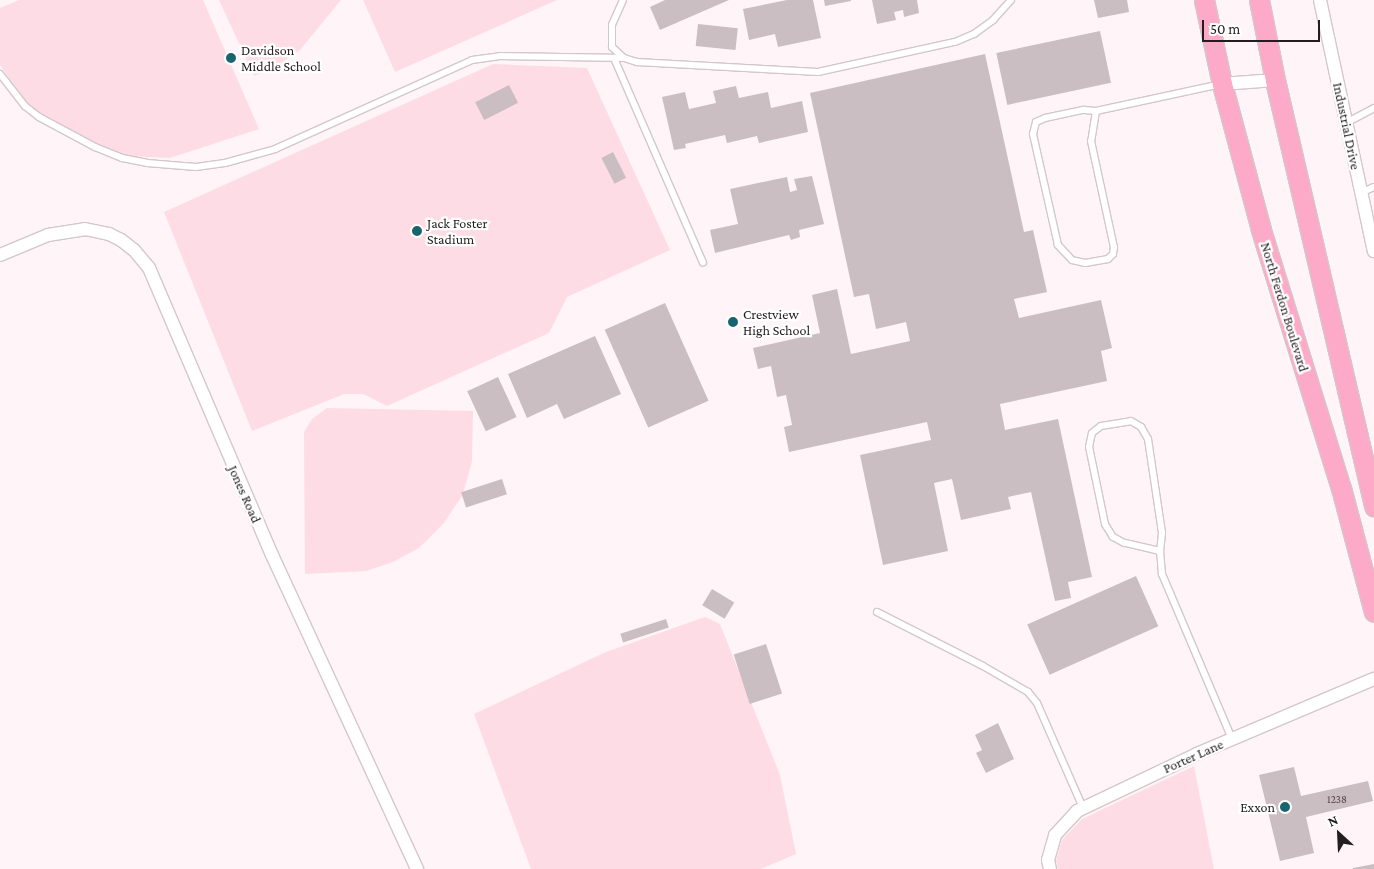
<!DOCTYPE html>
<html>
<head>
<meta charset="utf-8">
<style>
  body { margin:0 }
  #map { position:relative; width:1374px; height:869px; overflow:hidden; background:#fff4f7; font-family:"Crimson Pro",serif }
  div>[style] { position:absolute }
  .green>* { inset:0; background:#fedce6 }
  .building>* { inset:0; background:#cbbec2; transform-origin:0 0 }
  .roads { filter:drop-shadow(1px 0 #d4c7cb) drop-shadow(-1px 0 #d4c7cb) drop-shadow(0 1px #d4c7cb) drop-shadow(0 -1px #d4c7cb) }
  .service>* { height:6px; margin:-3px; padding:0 3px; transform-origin:3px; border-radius:3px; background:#fff }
  .minor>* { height:12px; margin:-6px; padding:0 6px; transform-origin:6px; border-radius:6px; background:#fff }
  .primary>* { height:19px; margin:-9.5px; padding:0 9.5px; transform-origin:9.5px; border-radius:9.5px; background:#fda9c8 }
  .dots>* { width:14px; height:14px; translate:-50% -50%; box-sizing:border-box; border:2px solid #fff; border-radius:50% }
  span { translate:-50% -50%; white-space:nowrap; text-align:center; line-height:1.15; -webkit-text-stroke:4.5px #fff; paint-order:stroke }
  .number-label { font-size:11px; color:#4c4547 }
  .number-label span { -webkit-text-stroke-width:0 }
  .poi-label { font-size:14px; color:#221d1e }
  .left { translate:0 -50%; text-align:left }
  .right { translate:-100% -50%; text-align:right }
  .street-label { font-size:14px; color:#221d1e }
  .north { position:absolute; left:1314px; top:809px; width:50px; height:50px; -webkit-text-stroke:4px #fff; paint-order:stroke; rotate:335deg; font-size:14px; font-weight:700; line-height:20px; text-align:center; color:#221d1e }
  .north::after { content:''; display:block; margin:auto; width:18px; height:22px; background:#221d1e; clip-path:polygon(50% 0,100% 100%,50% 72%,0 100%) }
  .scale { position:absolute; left:1202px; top:20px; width:118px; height:22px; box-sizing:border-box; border:2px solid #221d1e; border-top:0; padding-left:6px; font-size:15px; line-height:18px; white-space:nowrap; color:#221d1e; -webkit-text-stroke:4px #fff; paint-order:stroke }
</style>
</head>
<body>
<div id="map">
  <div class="green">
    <i style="clip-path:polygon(19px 0,203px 0,259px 129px,170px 158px,126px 156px,77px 139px,27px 105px,0 65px,0 8px)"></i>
    <i style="clip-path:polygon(219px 0,341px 0,300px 50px,272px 69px,254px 76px)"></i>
    <i style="clip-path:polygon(363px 0,557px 0,395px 72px)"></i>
    <i style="clip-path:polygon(493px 64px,587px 68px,670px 250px,567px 297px,549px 333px,387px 406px,363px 394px,344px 394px,252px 431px,164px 212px)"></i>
    <i style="clip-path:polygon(327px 408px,473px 411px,472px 461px,463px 494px,444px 523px,419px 548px,393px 562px,366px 571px,305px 574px,304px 432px,312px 419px)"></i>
    <i style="clip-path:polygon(705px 617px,720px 624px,780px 775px,796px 854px,761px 869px,531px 869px,474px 714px,606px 652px)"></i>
    <i style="clip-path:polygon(1194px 766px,1214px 869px,1058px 869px,1056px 861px,1062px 840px,1082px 819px)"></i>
  </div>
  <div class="building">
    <i style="clip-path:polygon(665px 0,729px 0,660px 30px,650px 7px)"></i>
    <i style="clip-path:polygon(787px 0,813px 0,821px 38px,778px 47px,775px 34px,749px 40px,743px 9px)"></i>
    <i style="clip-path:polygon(824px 0,851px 0,851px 1px,825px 6px)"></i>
    <i style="clip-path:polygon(872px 0,917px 0,919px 13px,904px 17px,903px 10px,894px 12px,896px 20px,877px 24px)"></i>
    <i style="clip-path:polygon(1094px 0,1127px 0,1129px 12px,1098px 18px)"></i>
    <i style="left:698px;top:24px;width:40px;height:22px;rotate:6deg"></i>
    <i style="left:1100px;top:31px;width:53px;height:106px;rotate:78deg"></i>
    <i style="clip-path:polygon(985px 54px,1024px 232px,1033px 230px,1047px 292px,1014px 299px,1019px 318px,1101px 300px,1112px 348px,1101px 351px,1107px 381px,1000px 404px,1005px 430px,1058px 419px,1092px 577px,1068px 582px,1071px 598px,1055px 601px,1031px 492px,1008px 497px,1011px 509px,961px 520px,952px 479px,934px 483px,948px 551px,883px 565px,860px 455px,931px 440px,927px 422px,789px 452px,784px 427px,792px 425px,786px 395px,777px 397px,771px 366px,758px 369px,753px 348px,820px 333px,812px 295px,837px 289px,851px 354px,910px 341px,906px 322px,876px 329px,869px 294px,854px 297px,810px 93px)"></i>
    <i style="left:509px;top:85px;width:20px;height:38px;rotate:63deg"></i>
    <i style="clip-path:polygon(736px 86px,739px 98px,768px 92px,771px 108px,802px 101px,808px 132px,759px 143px,757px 136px,727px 143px,725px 135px,685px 144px,686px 148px,674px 150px,662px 97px,685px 92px,689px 109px,716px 103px,713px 91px)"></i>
    <i style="left:613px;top:152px;width:29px;height:13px;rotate:63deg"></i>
    <i style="clip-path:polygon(812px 176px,824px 224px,799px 230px,800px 237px,791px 240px,789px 235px,715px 253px,710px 230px,738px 224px,730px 189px,787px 177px,790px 192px,797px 190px,794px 179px)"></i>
    <i style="left:665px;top:303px;width:107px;height:66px;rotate:66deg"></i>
    <i style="clip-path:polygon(595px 336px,621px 394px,564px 419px,557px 404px,527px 418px,508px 374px)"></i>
    <i style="left:498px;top:377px;width:44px;height:34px;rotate:65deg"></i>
    <i style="left:502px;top:479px;width:16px;height:43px;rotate:72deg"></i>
    <i style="left:1136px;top:576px;width:55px;height:119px;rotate:66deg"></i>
    <i style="left:712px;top:589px;width:26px;height:19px;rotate:31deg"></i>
    <i style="left:666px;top:619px;width:9px;height:48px;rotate:72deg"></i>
    <i style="left:766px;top:644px;width:52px;height:34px;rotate:72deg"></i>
    <i style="clip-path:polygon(998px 723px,1014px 759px,986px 773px,976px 753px,982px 750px,975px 735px)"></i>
    <i style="clip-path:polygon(1294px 767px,1301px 796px,1368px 781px,1373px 801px,1306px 817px,1314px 853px,1280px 861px,1259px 775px)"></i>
    <i style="clip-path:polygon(1374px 864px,1374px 869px,1353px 869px,1353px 868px)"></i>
  </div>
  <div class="roads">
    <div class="service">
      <i style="left:623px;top:0;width:27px;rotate:114deg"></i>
      <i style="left:612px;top:25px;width:22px;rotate:90deg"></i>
      <i style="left:612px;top:47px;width:16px;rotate:43deg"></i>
      <i style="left:624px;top:58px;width:14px;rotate:17deg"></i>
      <i style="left:637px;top:62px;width:181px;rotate:3.2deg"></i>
      <i style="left:818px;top:72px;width:140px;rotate:-12.4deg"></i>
      <i style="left:955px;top:42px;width:21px;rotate:-23deg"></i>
      <i style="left:974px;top:34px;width:24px;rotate:-36deg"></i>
      <i style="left:993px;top:20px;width:27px;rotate:-48deg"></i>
      <i style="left:614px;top:58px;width:223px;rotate:66.5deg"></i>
      <i style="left:0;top:74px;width:41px;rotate:52deg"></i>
      <i style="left:25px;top:106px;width:18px;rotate:38deg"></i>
      <i style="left:39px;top:117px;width:64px;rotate:28.2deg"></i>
      <i style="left:95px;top:147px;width:29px;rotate:22deg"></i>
      <i style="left:122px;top:158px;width:25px;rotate:11deg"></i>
      <i style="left:147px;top:163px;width:49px;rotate:4.7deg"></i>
      <i style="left:196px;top:167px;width:29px;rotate:-8deg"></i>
      <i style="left:225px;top:163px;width:52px;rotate:-15.6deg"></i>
      <i style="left:275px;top:149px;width:216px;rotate:-24.3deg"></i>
      <i style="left:472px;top:60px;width:28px;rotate:-8deg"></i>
      <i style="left:500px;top:56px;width:124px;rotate:0.9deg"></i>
      <i style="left:1096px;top:111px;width:30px;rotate:99deg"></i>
      <i style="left:1091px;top:141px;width:108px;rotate:77.8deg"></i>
      <i style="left:1114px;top:247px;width:7px;rotate:98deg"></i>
      <i style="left:1113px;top:254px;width:7px;rotate:135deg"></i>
      <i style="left:1108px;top:259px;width:23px;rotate:170deg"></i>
      <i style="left:1085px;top:263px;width:13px;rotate:-167deg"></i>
      <i style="left:1072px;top:260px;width:21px;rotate:-133deg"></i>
      <i style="left:1058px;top:245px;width:114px;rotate:-102.7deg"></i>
      <i style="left:1033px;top:134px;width:12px;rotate:-76deg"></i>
      <i style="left:1036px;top:122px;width:10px;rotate:-24deg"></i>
      <i style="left:1045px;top:118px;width:40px;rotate:-12deg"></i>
      <i style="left:1084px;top:110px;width:12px;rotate:5deg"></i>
      <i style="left:1096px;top:111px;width:128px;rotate:-12.2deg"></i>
      <i style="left:1346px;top:123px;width:32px;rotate:-28deg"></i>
      <i style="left:1361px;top:193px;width:14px;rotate:-25deg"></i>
      <i style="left:1160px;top:551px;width:37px;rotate:-167deg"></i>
      <i style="left:1124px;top:543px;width:13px;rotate:-151deg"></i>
      <i style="left:1113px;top:537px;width:15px;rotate:-122deg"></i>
      <i style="left:1105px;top:524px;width:79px;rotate:-101.7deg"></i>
      <i style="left:1089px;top:447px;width:14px;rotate:-78deg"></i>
      <i style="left:1092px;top:433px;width:11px;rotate:-38deg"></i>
      <i style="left:1101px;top:426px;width:30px;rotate:-9deg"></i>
      <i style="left:1131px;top:421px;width:12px;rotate:31deg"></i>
      <i style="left:1141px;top:427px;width:14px;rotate:60deg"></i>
      <i style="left:1148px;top:439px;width:95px;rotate:81.5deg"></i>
      <i style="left:1162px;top:533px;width:18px;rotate:96deg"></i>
      <i style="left:1160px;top:551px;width:23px;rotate:85deg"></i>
      <i style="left:1162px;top:574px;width:179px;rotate:67deg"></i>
      <i style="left:877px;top:612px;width:119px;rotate:27deg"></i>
      <i style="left:983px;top:666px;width:52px;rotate:30deg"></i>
      <i style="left:1028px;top:692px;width:14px;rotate:51deg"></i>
      <i style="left:1037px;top:703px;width:115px;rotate:66.3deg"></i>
    </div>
    <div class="minor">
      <i style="left:1320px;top:0;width:257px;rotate:77.9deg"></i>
      <i style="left:1222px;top:84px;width:53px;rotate:-4.3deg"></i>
      <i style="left:0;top:255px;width:52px;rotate:-22.6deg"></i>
      <i style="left:48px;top:235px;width:37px;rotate:-9deg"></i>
      <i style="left:85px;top:229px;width:25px;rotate:12deg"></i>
      <i style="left:109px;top:234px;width:13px;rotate:27deg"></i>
      <i style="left:121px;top:240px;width:16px;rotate:38deg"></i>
      <i style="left:134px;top:250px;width:23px;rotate:50deg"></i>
      <i style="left:149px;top:268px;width:312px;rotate:66.8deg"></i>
      <i style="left:272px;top:555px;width:346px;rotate:65.2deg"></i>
      <i style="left:1050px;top:869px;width:9px;rotate:-103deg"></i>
      <i style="left:1048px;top:860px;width:26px;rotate:-74deg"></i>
      <i style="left:1055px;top:835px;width:33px;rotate:-47deg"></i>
      <i style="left:1077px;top:811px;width:133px;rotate:-25.4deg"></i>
      <i style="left:1197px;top:754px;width:192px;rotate:-23deg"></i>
    </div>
    <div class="primary">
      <i style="left:1204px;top:0;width:86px;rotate:77.9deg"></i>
      <i style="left:1222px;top:84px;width:151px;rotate:75deg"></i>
      <i style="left:1261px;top:230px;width:270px;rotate:72.8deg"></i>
      <i style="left:1341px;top:488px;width:128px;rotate:75.1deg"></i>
      <i style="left:1259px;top:0;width:82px;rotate:78.7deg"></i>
      <i style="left:1275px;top:80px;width:438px;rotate:76.9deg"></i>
    </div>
  </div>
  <div class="dots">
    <i style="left:231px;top:58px;background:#18646f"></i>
    <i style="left:417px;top:231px;background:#18646f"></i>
    <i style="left:733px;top:322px;background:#18646f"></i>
    <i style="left:1285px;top:807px;background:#18646f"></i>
  </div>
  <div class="number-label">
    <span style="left:1337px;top:799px">1238</span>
  </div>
  <div class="poi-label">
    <span class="left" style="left:241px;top:58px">Davidson<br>Middle School</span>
    <span class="left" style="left:427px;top:231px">Jack Foster<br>Stadium</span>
    <span class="left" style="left:743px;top:322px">Crestview<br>High School</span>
    <span class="right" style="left:1275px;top:807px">Exxon</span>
  </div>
  <div class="street-label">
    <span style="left:1347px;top:126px;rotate:78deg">Industrial Drive</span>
    <span style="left:1285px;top:307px;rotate:73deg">North Ferdon Boulevard</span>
    <span style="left:245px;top:494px;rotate:66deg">Jones Road</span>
    <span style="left:1193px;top:756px;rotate:-24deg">Porter Lane</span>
  </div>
  <div class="north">N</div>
  <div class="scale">50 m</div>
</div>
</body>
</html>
